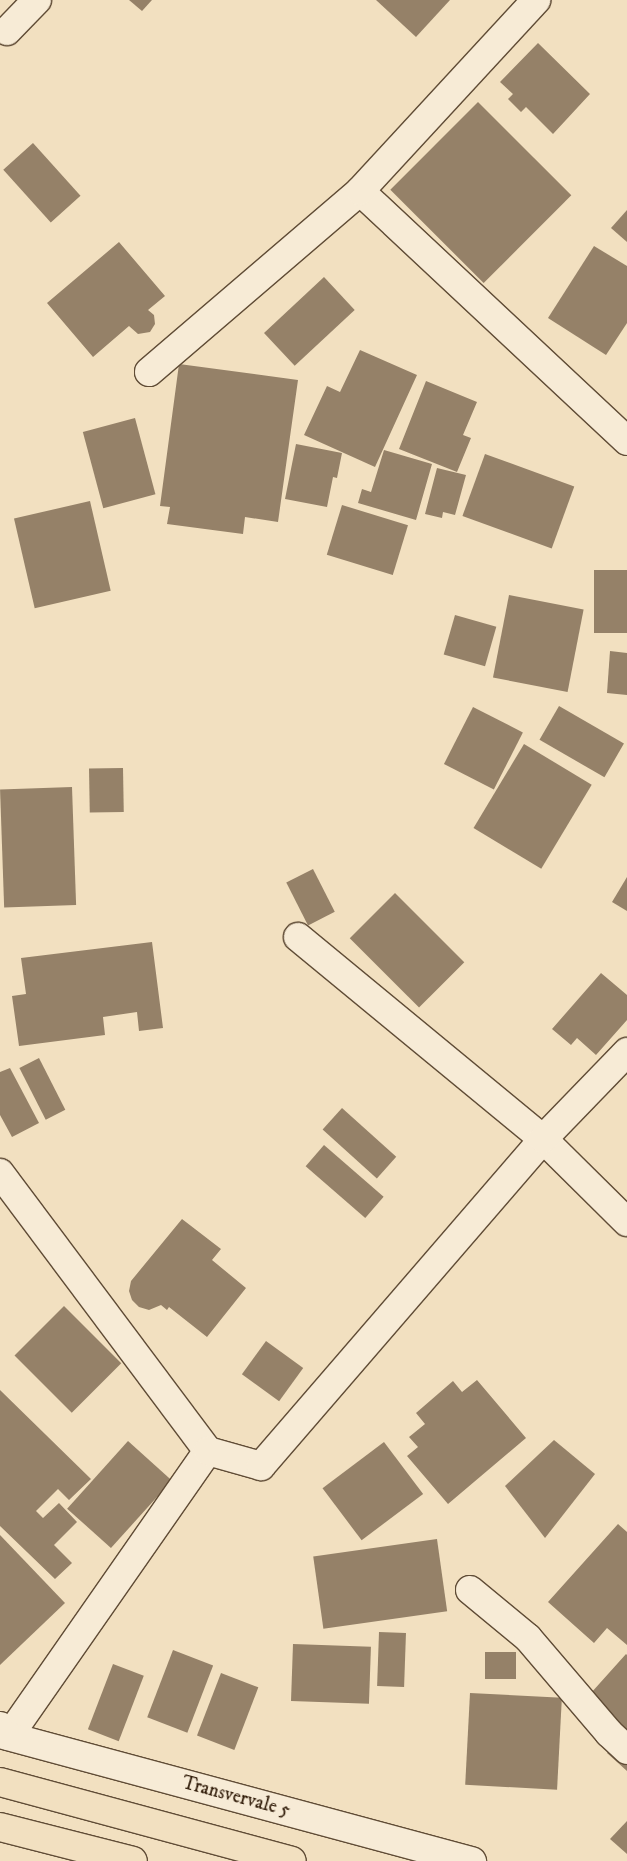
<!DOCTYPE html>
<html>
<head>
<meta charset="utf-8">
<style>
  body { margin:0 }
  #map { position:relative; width:627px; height:1861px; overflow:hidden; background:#f2e0c0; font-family:"IM FELL DW Pica",serif }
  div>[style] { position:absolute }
  .building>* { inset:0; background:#958168; transform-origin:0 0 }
  .roads { filter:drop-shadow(1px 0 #604c36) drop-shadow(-1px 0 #604c36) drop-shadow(0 1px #604c36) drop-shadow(0 -1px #604c36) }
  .minor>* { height:28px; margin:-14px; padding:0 14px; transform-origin:14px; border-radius:14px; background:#f7ebd6 }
  .major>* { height:28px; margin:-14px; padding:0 14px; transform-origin:14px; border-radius:14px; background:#f2e0c0 }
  span { translate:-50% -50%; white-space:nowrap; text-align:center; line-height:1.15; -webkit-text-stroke:4px #f7ebd6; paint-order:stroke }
  .street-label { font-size:19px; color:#301b08 }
</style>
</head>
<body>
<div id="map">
  <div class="building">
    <i style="clip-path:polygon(129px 0,152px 0,142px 11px)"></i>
    <i style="clip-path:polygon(376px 0,450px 0,416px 37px)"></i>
    <i style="clip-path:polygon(538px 43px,590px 94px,553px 134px,526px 107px,521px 112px,508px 99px,513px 94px,500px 82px)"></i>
    <i style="left:478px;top:102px;width:132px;height:124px;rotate:45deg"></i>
    <i style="left:33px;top:143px;width:71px;height:40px;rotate:48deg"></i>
    <i style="clip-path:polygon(627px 210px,627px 242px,611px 228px)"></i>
    <i style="clip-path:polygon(119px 242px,165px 296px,148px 310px,154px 315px,155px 324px,150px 332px,138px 334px,129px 326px,93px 357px,47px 303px)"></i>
    <i style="clip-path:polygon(594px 246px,627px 266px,627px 323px,606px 355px,548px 318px)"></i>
    <i style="left:324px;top:277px;width:45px;height:82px;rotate:47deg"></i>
    <i style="clip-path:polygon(360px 350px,417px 375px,375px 467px,304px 435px,327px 386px,340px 392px)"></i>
    <i style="clip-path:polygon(179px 364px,298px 380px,278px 522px,245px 517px,243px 534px,167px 524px,170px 507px,160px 506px)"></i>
    <i style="clip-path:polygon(426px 381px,477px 402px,463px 435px,471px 438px,457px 472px,399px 449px)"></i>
    <i style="left:135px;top:418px;width:79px;height:54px;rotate:75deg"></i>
    <i style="clip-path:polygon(296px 444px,342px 453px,337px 478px,333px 477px,327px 507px,285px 499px)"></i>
    <i style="clip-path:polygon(384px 450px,432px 464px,416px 520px,358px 503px,362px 489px,371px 492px)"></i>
    <i style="left:485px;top:454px;width:95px;height:66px;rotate:20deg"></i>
    <i style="clip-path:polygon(437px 468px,466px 475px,455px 515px,443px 512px,442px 518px,425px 514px)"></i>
    <i style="left:90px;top:501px;width:92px;height:78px;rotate:77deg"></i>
    <i style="left:342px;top:505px;width:69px;height:52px;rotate:17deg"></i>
    <i style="left:627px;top:570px;width:63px;height:33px;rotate:90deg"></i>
    <i style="left:509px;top:595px;width:76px;height:84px;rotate:11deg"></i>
    <i style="left:455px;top:615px;width:43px;height:41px;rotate:16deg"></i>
    <i style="clip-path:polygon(610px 651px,627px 653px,627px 695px,607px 693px)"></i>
    <i style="left:559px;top:706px;width:75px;height:39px;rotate:30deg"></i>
    <i style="left:473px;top:707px;width:56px;height:64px;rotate:27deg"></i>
    <i style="left:524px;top:744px;width:79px;height:98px;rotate:31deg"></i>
    <i style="left:123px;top:768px;width:44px;height:34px;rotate:89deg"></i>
    <i style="left:72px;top:787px;width:118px;height:72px;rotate:88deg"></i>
    <i style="left:313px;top:869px;width:48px;height:30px;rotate:63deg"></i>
    <i style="clip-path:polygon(627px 877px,627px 911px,612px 902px)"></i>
    <i style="left:395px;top:893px;width:98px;height:64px;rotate:45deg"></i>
    <i style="clip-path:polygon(152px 942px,163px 1028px,139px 1031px,137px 1012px,103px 1017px,105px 1035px,19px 1046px,12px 996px,26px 994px,21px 958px)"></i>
    <i style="clip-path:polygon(601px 973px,627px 995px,627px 1020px,596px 1055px,577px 1038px,571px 1045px,552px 1029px)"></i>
    <i style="left:39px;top:1058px;width:58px;height:22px;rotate:63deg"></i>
    <i style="clip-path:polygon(10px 1068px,39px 1123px,12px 1137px,0 1115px,0 1072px)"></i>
    <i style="left:342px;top:1108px;width:73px;height:29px;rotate:42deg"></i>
    <i style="left:324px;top:1145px;width:79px;height:28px;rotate:41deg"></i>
    <i style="clip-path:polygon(182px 1219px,221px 1249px,212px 1260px,246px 1288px,207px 1337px,169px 1307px,167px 1310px,161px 1305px,149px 1310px,139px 1307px,132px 1300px,129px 1291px,131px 1281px)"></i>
    <i style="left:64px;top:1306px;width:81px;height:70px;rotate:45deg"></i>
    <i style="left:266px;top:1341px;width:46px;height:41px;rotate:36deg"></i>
    <i style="clip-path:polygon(477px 1380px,526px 1438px,448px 1504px,407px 1456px,418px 1447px,409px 1437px,425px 1424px,416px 1413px,453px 1381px,462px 1392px)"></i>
    <i style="clip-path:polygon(0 1390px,91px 1479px,69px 1500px,58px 1489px,36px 1511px,43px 1518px,59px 1503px,77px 1522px,54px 1545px,72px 1563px,55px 1579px,0 1526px)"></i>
    <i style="clip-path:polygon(554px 1440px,595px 1474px,545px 1538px,505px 1486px)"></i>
    <i style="left:128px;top:1441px;width:59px;height:91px;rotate:42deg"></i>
    <i style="left:384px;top:1442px;width:65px;height:77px;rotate:53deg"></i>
    <i style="clip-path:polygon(618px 1524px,627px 1532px,627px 1645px,607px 1628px,594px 1643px,548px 1602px)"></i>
    <i style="clip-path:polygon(0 1535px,65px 1603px,0 1665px)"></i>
    <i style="left:437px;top:1539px;width:73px;height:125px;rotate:82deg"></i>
    <i style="left:379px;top:1632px;width:27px;height:54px;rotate:2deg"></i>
    <i style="left:293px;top:1644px;width:78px;height:57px;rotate:2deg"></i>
    <i style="left:173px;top:1650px;width:43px;height:72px;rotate:21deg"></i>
    <i style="left:485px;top:1652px;width:31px;height:27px"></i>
    <i style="clip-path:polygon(626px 1654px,627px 1655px,627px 1771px,607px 1753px,617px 1742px,591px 1693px)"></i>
    <i style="left:113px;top:1664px;width:33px;height:70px;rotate:21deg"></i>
    <i style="left:221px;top:1673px;width:40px;height:67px;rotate:21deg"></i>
    <i style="left:470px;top:1693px;width:92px;height:92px;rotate:3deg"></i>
    <i style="clip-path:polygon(627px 1821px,627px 1854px,610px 1839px)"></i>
  </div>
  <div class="roads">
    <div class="minor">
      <i style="left:7px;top:31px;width:43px;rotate:-45.9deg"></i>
      <i style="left:360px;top:191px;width:366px;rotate:43.1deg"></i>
      <i style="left:149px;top:372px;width:278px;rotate:-40.6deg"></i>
      <i style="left:360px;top:191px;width:260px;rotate:-47.3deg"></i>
      <i style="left:298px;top:937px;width:318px;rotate:39.5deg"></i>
      <i style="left:543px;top:1139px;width:118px;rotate:44.7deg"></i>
      <i style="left:0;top:1173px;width:347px;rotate:53.2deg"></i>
      <i style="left:470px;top:1590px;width:75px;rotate:39.6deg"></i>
      <i style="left:528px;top:1638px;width:125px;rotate:49.5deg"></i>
      <i style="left:609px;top:1733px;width:25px;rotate:43deg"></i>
      <i style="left:0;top:1726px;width:13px;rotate:48deg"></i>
      <i style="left:9px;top:1736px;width:348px;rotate:-55.1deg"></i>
      <i style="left:208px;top:1451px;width:55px;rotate:15.8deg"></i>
      <i style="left:261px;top:1466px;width:432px;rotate:-49.2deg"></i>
      <i style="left:543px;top:1139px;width:121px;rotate:-46deg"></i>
      <i style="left:0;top:1734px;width:489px;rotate:15.1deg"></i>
    </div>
    <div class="major">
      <i style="left:0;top:1782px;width:302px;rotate:15.1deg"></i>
      <i style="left:0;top:1827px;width:137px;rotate:14.3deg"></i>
    </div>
  </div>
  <div class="street-label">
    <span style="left:236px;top:1797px;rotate:15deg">Transvervale 5</span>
  </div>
</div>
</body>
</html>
